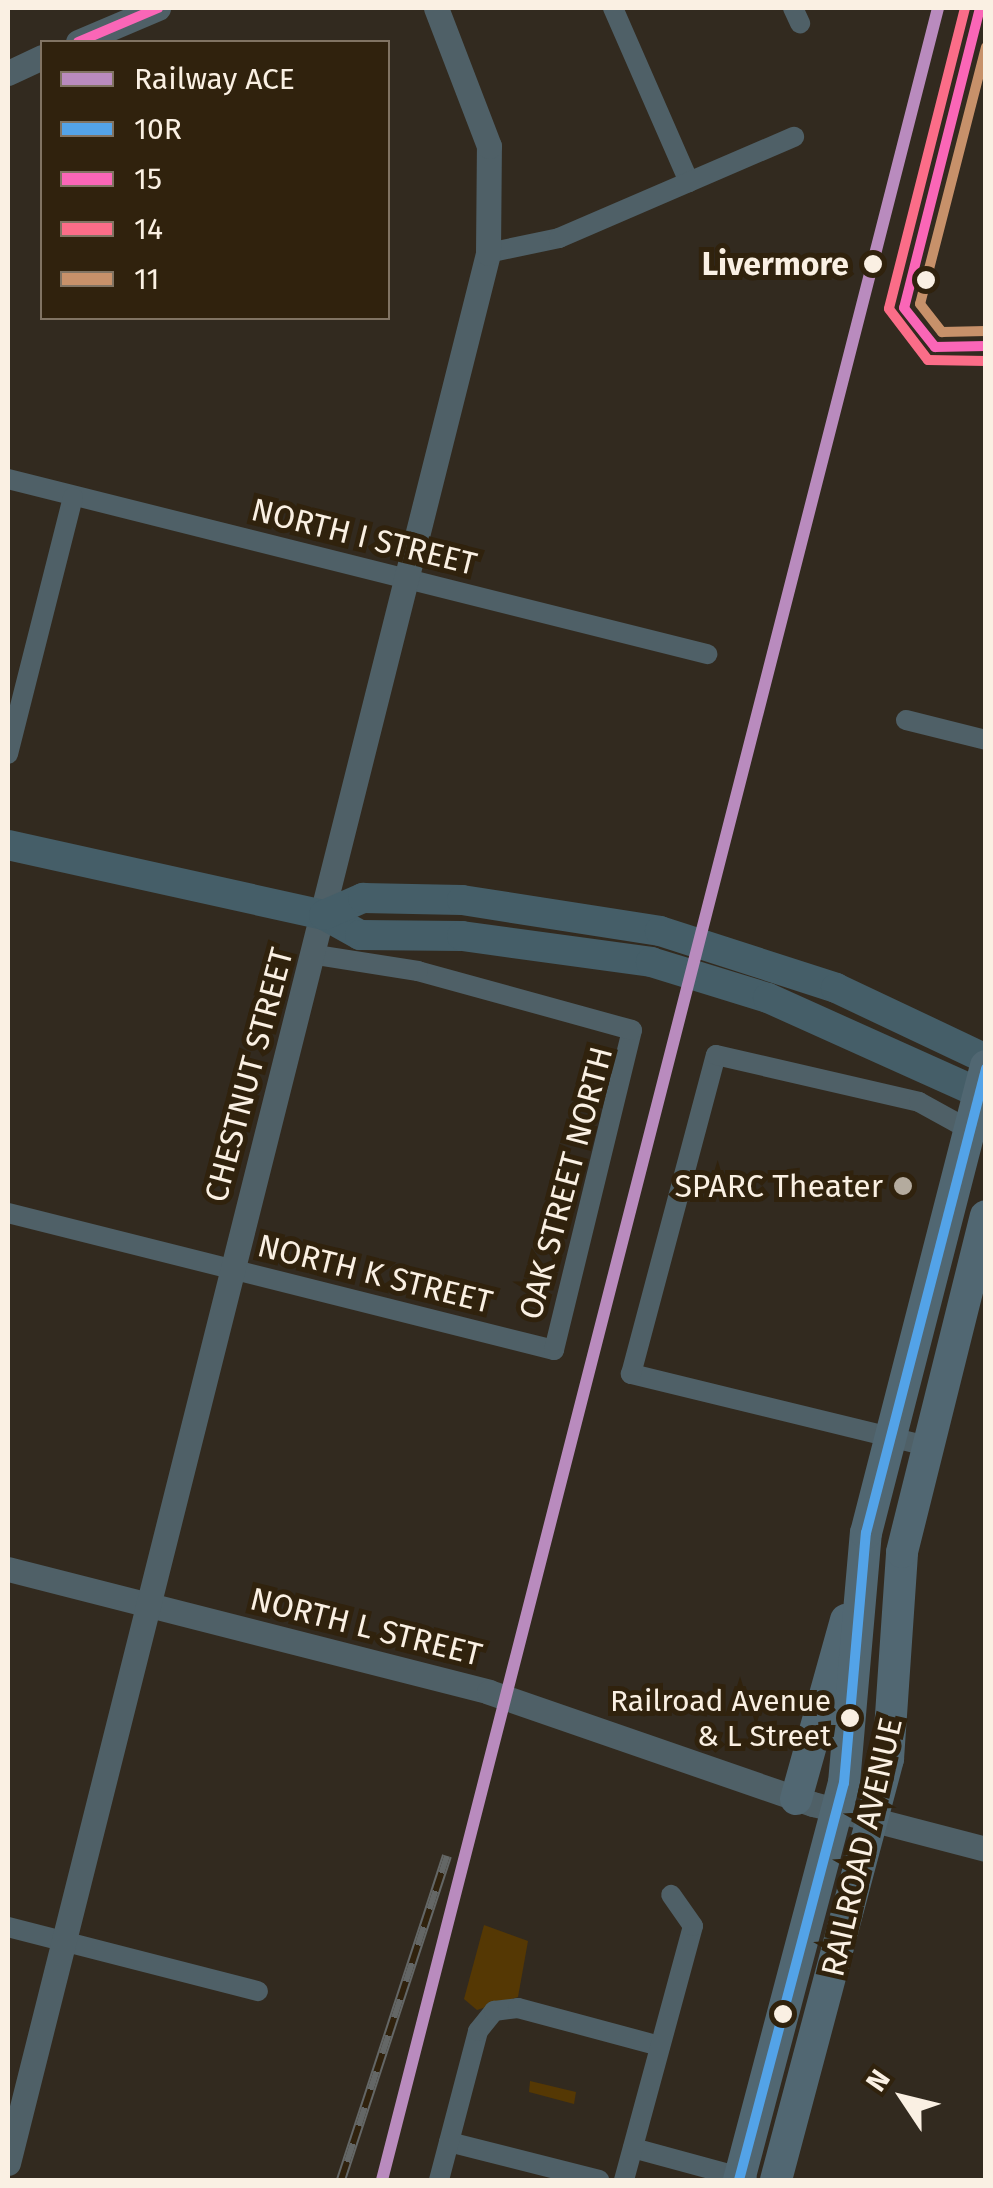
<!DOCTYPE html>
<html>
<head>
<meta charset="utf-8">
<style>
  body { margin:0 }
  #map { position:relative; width:993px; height:2188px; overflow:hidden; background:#322a1f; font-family:"Fira Sans",sans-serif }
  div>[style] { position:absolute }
  .green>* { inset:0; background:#553804 }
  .minor>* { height:20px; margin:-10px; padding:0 10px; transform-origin:10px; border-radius:10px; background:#4f6067 }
  .tertiary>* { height:25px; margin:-12.5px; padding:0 12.5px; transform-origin:12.5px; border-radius:12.5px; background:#4f6067 }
  .secondary>* { height:30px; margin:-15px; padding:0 15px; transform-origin:15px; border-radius:15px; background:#455e68 }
  .primary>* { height:32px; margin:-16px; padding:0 16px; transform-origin:16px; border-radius:16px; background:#516772 }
  .rail>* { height:10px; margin-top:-5px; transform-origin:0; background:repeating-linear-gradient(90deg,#30220d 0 19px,#646766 0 38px); box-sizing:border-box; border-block:2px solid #646766 }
  .bus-1>* { height:10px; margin:-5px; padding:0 5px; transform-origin:5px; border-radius:5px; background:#53a3e8 }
  .bus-2>* { height:10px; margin:-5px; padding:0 5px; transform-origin:5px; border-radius:5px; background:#fa66b7 }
  .bus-3>* { height:10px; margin:-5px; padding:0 5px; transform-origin:5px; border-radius:5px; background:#fb6d88 }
  .bus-4>* { height:10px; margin:-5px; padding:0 5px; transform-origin:5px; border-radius:5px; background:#c7916a }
  .rail-1>* { height:12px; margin:-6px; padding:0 6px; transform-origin:6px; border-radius:6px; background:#b98bbe }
  .dots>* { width:28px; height:28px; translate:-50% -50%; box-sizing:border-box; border:5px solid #30220d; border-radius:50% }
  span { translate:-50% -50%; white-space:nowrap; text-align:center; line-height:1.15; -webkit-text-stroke:10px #30220d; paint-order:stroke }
  .bus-label { font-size:30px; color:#faf0e3 }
  .right { translate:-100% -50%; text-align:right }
  .stop-label { font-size:32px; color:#faf0e3; font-weight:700 }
  .street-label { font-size:32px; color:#faf0e3 }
  .poi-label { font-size:32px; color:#faf0e3 }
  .frame { position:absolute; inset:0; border:10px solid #faf0e3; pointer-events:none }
  .legend { position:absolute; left:40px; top:40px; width:350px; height:280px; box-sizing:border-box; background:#30220d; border:2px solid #817463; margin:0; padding:12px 18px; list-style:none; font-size:30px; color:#faf0e3 }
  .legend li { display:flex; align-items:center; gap:20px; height:50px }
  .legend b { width:50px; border:2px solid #817463 }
  .north { position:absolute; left:853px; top:2048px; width:100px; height:100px; -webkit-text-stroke:8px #30220d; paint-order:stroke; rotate:305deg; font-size:28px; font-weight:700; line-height:40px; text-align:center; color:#faf0e3 }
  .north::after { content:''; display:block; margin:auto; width:35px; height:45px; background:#faf0e3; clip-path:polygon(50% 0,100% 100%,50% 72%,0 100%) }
</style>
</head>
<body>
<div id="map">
  <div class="green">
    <i style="clip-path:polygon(484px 1925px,528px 1941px,518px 1997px,477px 2010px,464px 1999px)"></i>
    <i style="clip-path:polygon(530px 2081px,576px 2092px,574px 2104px,529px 2092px)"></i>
  </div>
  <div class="minor">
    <i style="left:613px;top:8px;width:190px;rotate:66.4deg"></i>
    <i style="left:793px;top:8px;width:17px;rotate:65deg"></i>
    <i style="left:488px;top:253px;width:73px;rotate:-11.9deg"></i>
    <i style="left:559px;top:238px;width:256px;rotate:-23.3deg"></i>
    <i style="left:8px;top:479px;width:721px;rotate:14.06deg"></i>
    <i style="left:906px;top:720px;width:82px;rotate:14deg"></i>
    <i style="left:8px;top:754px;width:265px;rotate:-75.8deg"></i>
    <i style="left:8px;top:1213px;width:563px;rotate:14.09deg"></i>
    <i style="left:554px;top:1350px;width:329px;rotate:-76.3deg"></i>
    <i style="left:632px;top:1030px;width:222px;rotate:-164.6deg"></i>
    <i style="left:418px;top:971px;width:102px;rotate:-171deg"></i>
    <i style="left:927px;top:1446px;width:305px;rotate:-166.3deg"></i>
    <i style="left:631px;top:1374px;width:330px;rotate:-75.1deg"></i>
    <i style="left:716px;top:1055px;width:208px;rotate:13deg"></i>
    <i style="left:919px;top:1102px;width:56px;rotate:28.9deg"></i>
    <i style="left:8px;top:1927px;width:258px;rotate:14.4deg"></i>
    <i style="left:449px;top:2142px;width:155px;rotate:14.2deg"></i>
    <i style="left:633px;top:2148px;width:118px;rotate:15.2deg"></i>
    <i style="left:439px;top:2180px;width:154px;rotate:-75.3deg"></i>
    <i style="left:478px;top:2031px;width:26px;rotate:-51deg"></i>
    <i style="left:494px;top:2011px;width:24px;rotate:-7deg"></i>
    <i style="left:518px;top:2008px;width:147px;rotate:15deg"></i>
    <i style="left:624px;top:2180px;width:263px;rotate:-74.8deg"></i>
    <i style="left:693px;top:1926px;width:38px;rotate:-125deg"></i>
  </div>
  <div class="tertiary">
    <i style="left:78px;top:42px;width:87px;rotate:-23deg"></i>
    <i style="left:8px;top:73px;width:38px;rotate:-25deg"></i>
    <i style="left:8px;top:1569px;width:496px;rotate:14.3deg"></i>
    <i style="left:489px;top:1692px;width:343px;rotate:19.1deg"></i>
    <i style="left:813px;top:1804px;width:179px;rotate:14.6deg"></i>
    <i style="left:8px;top:2163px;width:1969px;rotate:-75.89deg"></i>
    <i style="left:488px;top:253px;width:107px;rotate:-89.5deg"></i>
    <i style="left:489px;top:146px;width:148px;rotate:-111deg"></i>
  </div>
  <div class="secondary">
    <i style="left:8px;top:845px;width:324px;rotate:12.5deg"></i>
    <i style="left:324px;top:915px;width:41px;rotate:29.1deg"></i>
    <i style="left:360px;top:935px;width:102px;rotate:0.6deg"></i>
    <i style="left:462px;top:936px;width:191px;rotate:7.8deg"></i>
    <i style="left:651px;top:962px;width:122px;rotate:17.1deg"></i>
    <i style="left:768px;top:998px;width:239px;rotate:24.2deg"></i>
    <i style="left:324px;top:915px;width:43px;rotate:-23.6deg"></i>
    <i style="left:363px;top:898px;width:99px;rotate:1.2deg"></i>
    <i style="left:462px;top:900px;width:200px;rotate:8.9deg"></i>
    <i style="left:660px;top:931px;width:185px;rotate:17.9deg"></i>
    <i style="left:836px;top:988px;width:166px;rotate:25.3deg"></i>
  </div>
  <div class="primary">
    <i style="left:796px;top:1799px;width:186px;rotate:-74.4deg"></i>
    <i style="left:739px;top:2180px;width:411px;rotate:-75.2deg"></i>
    <i style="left:844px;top:1783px;width:251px;rotate:-85deg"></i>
    <i style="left:866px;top:1533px;width:482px;rotate:-75.6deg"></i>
    <i style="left:776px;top:2180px;width:436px;rotate:-75.1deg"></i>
    <i style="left:888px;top:1759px;width:207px;rotate:-86.1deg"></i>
    <i style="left:902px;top:1552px;width:346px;rotate:-76deg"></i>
  </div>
  <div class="rail">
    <i style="left:341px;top:2180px;width:341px;rotate:-71.9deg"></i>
  </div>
  <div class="bus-1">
    <i style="left:739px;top:2180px;width:411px;rotate:-75.2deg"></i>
    <i style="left:844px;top:1783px;width:251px;rotate:-85deg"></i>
    <i style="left:866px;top:1533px;width:480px;rotate:-75.5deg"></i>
  </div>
  <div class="bus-2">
    <i style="left:980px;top:8px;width:309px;rotate:104.2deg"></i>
    <i style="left:904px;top:308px;width:50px;rotate:51.5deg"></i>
    <i style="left:935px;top:347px;width:51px;rotate:-1.1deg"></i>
    <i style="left:78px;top:42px;width:87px;rotate:-23deg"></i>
  </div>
  <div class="bus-3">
    <i style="left:965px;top:8px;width:310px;rotate:104.2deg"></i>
    <i style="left:889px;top:309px;width:64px;rotate:52.6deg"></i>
    <i style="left:928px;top:360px;width:58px;rotate:1deg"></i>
  </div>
  <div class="bus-4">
    <i style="left:986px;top:47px;width:265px;rotate:104.4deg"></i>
    <i style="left:920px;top:304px;width:36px;rotate:52deg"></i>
    <i style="left:942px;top:332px;width:44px;rotate:-1.3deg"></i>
  </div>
  <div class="rail-1">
    <i style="left:382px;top:2180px;width:2242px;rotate:-75.64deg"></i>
  </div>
  <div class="dots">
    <i style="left:873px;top:264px;background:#faf0e3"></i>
    <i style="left:926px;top:280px;background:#faf0e3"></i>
    <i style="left:903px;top:1186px;background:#b4ab9e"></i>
    <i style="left:850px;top:1718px;background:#faf0e3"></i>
    <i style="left:783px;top:2014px;background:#faf0e3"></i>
  </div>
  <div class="bus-label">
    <span class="right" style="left:831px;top:1718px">Railroad Avenue<br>&amp; L Street</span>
  </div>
  <div class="stop-label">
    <span class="right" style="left:849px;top:264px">Livermore</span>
  </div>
  <div class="street-label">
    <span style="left:364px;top:537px;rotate:14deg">NORTH I STREET</span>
    <span style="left:249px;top:1075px;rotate:-75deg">CHESTNUT STREET</span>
    <span style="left:566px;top:1183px;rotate:-75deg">OAK STREET NORTH</span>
    <span style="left:375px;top:1274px;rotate:14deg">NORTH K STREET</span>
    <span style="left:366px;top:1627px;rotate:14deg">NORTH L STREET</span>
    <span style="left:862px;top:1847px;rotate:-77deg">RAILROAD AVENUE</span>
  </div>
  <div class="poi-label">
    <span class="right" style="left:883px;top:1186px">SPARC Theater</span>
  </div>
  <div class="frame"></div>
  <ul class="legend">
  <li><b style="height:12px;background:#b98bbe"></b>Railway ACE</li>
  <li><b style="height:12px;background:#53a3e8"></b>10R</li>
  <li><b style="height:12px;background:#fa66b7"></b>15</li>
  <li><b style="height:12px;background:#fb6d88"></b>14</li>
  <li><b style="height:12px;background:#c7916a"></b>11</li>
  </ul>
  <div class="north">N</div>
</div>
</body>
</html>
